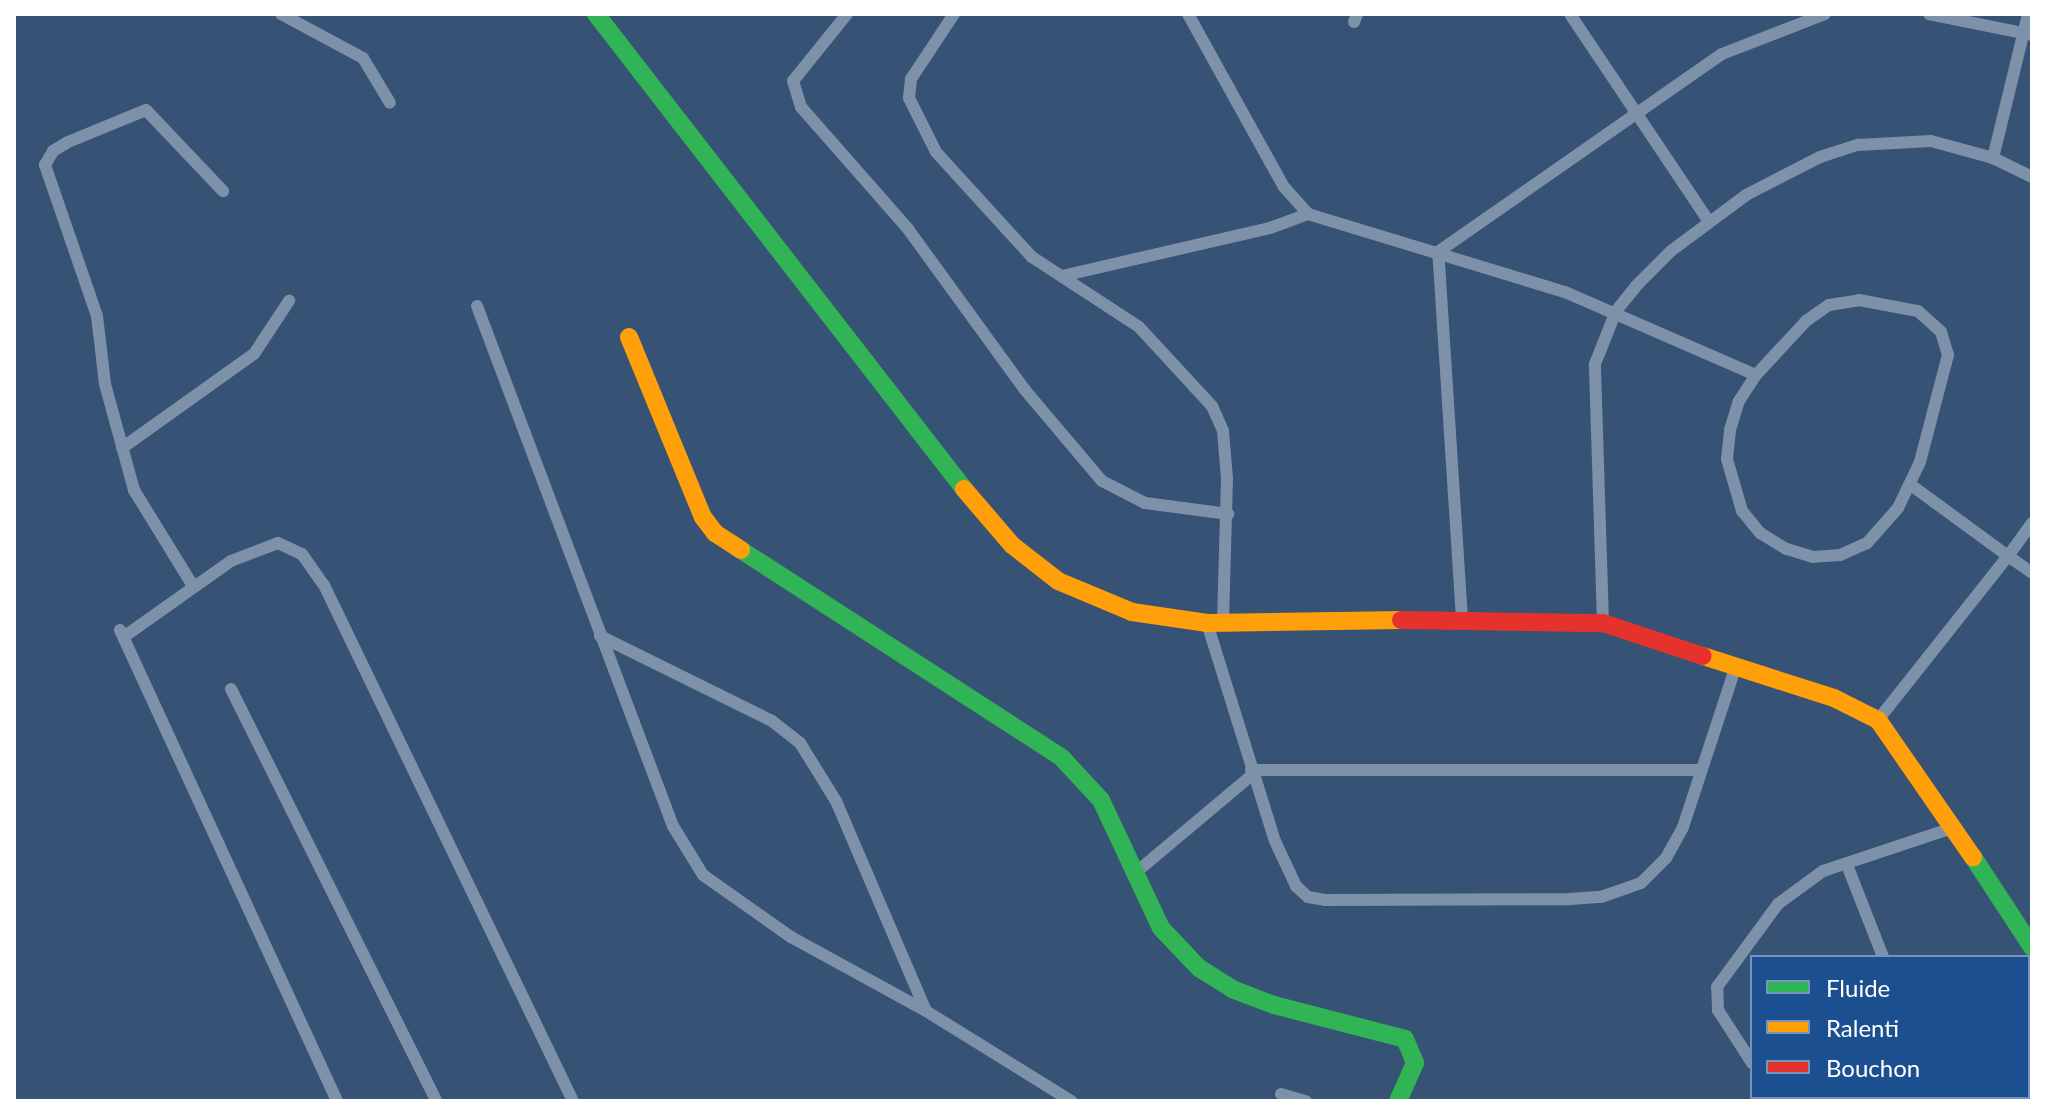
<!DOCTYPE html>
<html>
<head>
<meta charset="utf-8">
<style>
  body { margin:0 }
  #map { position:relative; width:2046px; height:1115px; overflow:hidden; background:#365274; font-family:Lato,sans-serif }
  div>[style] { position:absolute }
  .street>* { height:12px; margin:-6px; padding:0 6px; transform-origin:6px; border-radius:6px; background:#7d92a8 }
  .fast>* { height:18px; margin:-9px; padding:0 9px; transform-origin:9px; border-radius:9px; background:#30b455 }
  .slow>* { height:18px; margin:-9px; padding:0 9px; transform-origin:9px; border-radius:9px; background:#ff9f0a }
  .jam>* { height:18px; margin:-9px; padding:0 9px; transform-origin:9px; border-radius:9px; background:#e5322d }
  span { translate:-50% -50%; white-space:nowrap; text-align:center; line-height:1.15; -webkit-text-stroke:7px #1b4f8f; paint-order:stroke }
  .frame { position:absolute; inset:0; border:16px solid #fff; pointer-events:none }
  .legend { position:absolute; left:1750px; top:955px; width:280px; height:144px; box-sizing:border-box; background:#1b4f8f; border:2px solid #7695bc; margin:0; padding:10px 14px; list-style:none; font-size:24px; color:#fff }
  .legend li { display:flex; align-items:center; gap:16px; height:40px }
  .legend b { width:40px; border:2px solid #7695bc }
</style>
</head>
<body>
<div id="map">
  <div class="street">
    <i style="left:281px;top:14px;width:93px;rotate:28.2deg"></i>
    <i style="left:363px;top:58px;width:52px;rotate:59deg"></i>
    <i style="left:847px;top:14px;width:86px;rotate:128.9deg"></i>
    <i style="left:793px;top:81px;width:27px;rotate:73deg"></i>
    <i style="left:801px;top:107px;width:162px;rotate:48.7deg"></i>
    <i style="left:908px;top:229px;width:199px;rotate:54deg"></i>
    <i style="left:1025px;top:390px;width:119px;rotate:49.8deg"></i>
    <i style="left:1102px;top:481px;width:48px;rotate:27.1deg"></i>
    <i style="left:1145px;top:503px;width:84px;rotate:7.5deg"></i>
    <i style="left:954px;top:14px;width:78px;rotate:123.5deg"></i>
    <i style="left:911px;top:79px;width:19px;rotate:96deg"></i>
    <i style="left:909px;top:98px;width:60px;rotate:63.4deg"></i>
    <i style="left:936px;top:152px;width:142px;rotate:47.6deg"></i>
    <i style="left:1032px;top:257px;width:128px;rotate:33.2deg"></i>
    <i style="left:1139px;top:327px;width:108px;rotate:47.3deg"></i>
    <i style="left:1212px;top:406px;width:27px;rotate:66deg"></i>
    <i style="left:1223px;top:431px;width:48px;rotate:85.2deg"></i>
    <i style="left:1227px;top:479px;width:144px;rotate:91.6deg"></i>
    <i style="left:1188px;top:14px;width:198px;rotate:61deg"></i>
    <i style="left:1284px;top:187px;width:36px;rotate:48deg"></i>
    <i style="left:1308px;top:214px;width:269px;rotate:16.9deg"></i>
    <i style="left:1565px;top:292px;width:208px;rotate:23.5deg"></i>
    <i style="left:1570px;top:14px;width:248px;rotate:56.2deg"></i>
    <i style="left:1929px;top:14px;width:105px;rotate:11.5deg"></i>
    <i style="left:1354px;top:22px;width:9px;rotate:-69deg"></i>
    <i style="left:1993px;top:158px;width:148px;rotate:-76.3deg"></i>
    <i style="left:1062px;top:276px;width:213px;rotate:-13deg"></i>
    <i style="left:1270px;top:228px;width:40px;rotate:-20.2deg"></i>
    <i style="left:1859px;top:300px;width:60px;rotate:10.6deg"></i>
    <i style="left:1918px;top:311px;width:31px;rotate:42deg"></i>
    <i style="left:1941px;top:332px;width:24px;rotate:73deg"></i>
    <i style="left:1948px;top:355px;width:111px;rotate:104.7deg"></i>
    <i style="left:1920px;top:462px;width:51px;rotate:115.6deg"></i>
    <i style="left:1898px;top:508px;width:47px;rotate:131.5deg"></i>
    <i style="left:1867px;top:543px;width:30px;rotate:156deg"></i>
    <i style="left:1840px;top:555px;width:27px;rotate:176deg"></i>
    <i style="left:1813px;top:557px;width:28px;rotate:-163deg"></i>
    <i style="left:1786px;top:549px;width:31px;rotate:-148deg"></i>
    <i style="left:1760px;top:533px;width:28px;rotate:-129deg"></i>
    <i style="left:1742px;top:511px;width:54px;rotate:-106.1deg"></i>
    <i style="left:1727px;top:459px;width:29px;rotate:-84deg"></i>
    <i style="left:1730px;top:430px;width:30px;rotate:-73deg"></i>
    <i style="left:1739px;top:401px;width:31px;rotate:-57deg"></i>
    <i style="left:1756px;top:375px;width:74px;rotate:-47.2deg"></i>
    <i style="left:1806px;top:321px;width:28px;rotate:-35deg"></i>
    <i style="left:1829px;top:305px;width:30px;rotate:-9deg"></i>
    <i style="left:477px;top:306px;width:556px;rotate:69.35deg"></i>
    <i style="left:673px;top:826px;width:57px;rotate:58.5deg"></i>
    <i style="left:703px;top:875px;width:108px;rotate:35.2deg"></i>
    <i style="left:791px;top:937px;width:154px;rotate:28.7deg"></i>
    <i style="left:926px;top:1011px;width:171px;rotate:31.8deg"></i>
    <i style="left:122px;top:448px;width:162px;rotate:-35.5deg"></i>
    <i style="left:254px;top:354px;width:64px;rotate:-56.6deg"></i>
    <i style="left:2032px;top:523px;width:41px;rotate:126deg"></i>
    <i style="left:2008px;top:556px;width:29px;rotate:35deg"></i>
    <i style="left:193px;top:586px;width:113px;rotate:-121.6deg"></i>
    <i style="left:134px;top:490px;width:110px;rotate:-105.3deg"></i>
    <i style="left:105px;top:384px;width:68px;rotate:-96.7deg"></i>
    <i style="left:97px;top:316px;width:160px;rotate:-109deg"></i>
    <i style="left:45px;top:165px;width:16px;rotate:-60deg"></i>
    <i style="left:53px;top:151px;width:17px;rotate:-31deg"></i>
    <i style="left:68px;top:142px;width:84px;rotate:-22.3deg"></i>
    <i style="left:146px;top:110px;width:112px;rotate:46.5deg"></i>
    <i style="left:1462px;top:619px;width:368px;rotate:-93.7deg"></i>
    <i style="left:1438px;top:252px;width:346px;rotate:-34.9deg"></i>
    <i style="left:1722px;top:54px;width:110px;rotate:-21.2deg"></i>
    <i style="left:1207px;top:623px;width:228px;rotate:72.7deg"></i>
    <i style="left:1275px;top:841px;width:50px;rotate:65deg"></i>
    <i style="left:1296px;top:886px;width:16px;rotate:43deg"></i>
    <i style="left:1308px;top:897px;width:17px;rotate:10deg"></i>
    <i style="left:1325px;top:900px;width:245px;rotate:-0.2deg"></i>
    <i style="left:1570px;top:899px;width:31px;rotate:-4deg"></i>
    <i style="left:1601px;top:897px;width:42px;rotate:-19.3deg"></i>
    <i style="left:1641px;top:883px;width:35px;rotate:-45deg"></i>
    <i style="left:1666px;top:858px;width:35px;rotate:-61deg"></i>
    <i style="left:1683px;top:827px;width:169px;rotate:-71.8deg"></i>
    <i style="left:1603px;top:623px;width:259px;rotate:-91.8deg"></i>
    <i style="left:1595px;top:364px;width:57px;rotate:-68.4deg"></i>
    <i style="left:1616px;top:311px;width:32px;rotate:-51deg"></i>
    <i style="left:1636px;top:286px;width:49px;rotate:-45deg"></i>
    <i style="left:1671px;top:251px;width:94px;rotate:-36.7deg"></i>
    <i style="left:1746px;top:195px;width:83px;rotate:-27.2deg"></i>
    <i style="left:1820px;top:157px;width:40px;rotate:-18deg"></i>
    <i style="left:1858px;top:145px;width:73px;rotate:-3.1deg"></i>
    <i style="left:1931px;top:141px;width:64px;rotate:15.3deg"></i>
    <i style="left:1993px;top:158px;width:43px;rotate:26deg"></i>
    <i style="left:120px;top:630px;width:519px;rotate:65.26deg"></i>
    <i style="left:125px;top:636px;width:130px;rotate:-35.3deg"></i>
    <i style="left:231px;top:561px;width:50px;rotate:-21deg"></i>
    <i style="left:278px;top:543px;width:26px;rotate:25deg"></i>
    <i style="left:302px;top:554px;width:38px;rotate:55deg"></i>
    <i style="left:324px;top:585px;width:573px;rotate:64.24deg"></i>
    <i style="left:600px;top:636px;width:192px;rotate:26.3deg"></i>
    <i style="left:772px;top:721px;width:36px;rotate:38deg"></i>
    <i style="left:800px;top:743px;width:68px;rotate:58.2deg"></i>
    <i style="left:836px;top:801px;width:228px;rotate:66.8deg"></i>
    <i style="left:231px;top:689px;width:460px;rotate:63.5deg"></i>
    <i style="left:1878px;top:720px;width:209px;rotate:-51.6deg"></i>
    <i style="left:2008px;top:556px;width:120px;rotate:-143.8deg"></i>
    <i style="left:1251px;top:770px;width:449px"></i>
    <i style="left:1847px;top:865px;width:99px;rotate:68.6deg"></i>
    <i style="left:1134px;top:874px;width:154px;rotate:-40deg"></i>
    <i style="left:1752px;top:1063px;width:63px;rotate:-122.7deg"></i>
    <i style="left:1718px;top:1010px;width:23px;rotate:-92deg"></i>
    <i style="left:1717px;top:987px;width:103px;rotate:-53.7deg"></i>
    <i style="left:1778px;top:904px;width:56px;rotate:-36.3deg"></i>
    <i style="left:1823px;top:871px;width:139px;rotate:-18.4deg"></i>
    <i style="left:2028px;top:1081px;width:8px;rotate:-60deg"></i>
    <i style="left:1281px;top:1094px;width:26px;rotate:16deg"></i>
    <i style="left:1776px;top:1101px;width:6px;rotate:-39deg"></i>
    <i style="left:2016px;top:1101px;width:5px;rotate:-53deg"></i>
  </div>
  <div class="fast">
    <i style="left:596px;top:14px;width:601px;rotate:52.23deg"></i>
    <i style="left:741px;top:550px;width:382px;rotate:32.9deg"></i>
    <i style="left:1062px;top:758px;width:57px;rotate:47.1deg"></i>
    <i style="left:1101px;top:800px;width:141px;rotate:64.9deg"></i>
    <i style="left:1161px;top:928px;width:55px;rotate:46.5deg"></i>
    <i style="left:1199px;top:968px;width:39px;rotate:32deg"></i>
    <i style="left:1232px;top:989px;width:45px;rotate:20.9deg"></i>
    <i style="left:1274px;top:1005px;width:135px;rotate:14.5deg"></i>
    <i style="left:1405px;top:1039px;width:26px;rotate:67deg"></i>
    <i style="left:1415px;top:1063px;width:42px;rotate:114.1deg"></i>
    <i style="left:1973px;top:857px;width:108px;rotate:56.8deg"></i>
  </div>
  <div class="slow">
    <i style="left:629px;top:337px;width:195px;rotate:67.7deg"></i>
    <i style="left:703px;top:517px;width:20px;rotate:53deg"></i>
    <i style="left:715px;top:533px;width:31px;rotate:33deg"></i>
    <i style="left:964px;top:489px;width:74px;rotate:49.4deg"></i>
    <i style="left:1012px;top:545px;width:58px;rotate:38deg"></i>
    <i style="left:1058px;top:581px;width:80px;rotate:22.7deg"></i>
    <i style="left:1132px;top:612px;width:76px;rotate:8.3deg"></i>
    <i style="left:1207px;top:623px;width:194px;rotate:-0.9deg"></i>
    <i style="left:1703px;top:656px;width:138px;rotate:17.8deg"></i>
    <i style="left:1834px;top:698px;width:49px;rotate:26.6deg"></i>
    <i style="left:1878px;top:720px;width:167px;rotate:55.3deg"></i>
  </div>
  <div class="jam">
    <i style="left:1401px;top:620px;width:202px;rotate:0.9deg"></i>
    <i style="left:1603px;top:623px;width:105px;rotate:18.3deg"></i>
  </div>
  <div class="frame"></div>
  <ul class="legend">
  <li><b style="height:10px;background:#30b455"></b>Fluide</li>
  <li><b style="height:10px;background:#ff9f0a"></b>Ralenti</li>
  <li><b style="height:10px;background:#e5322d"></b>Bouchon</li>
  </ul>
</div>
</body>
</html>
